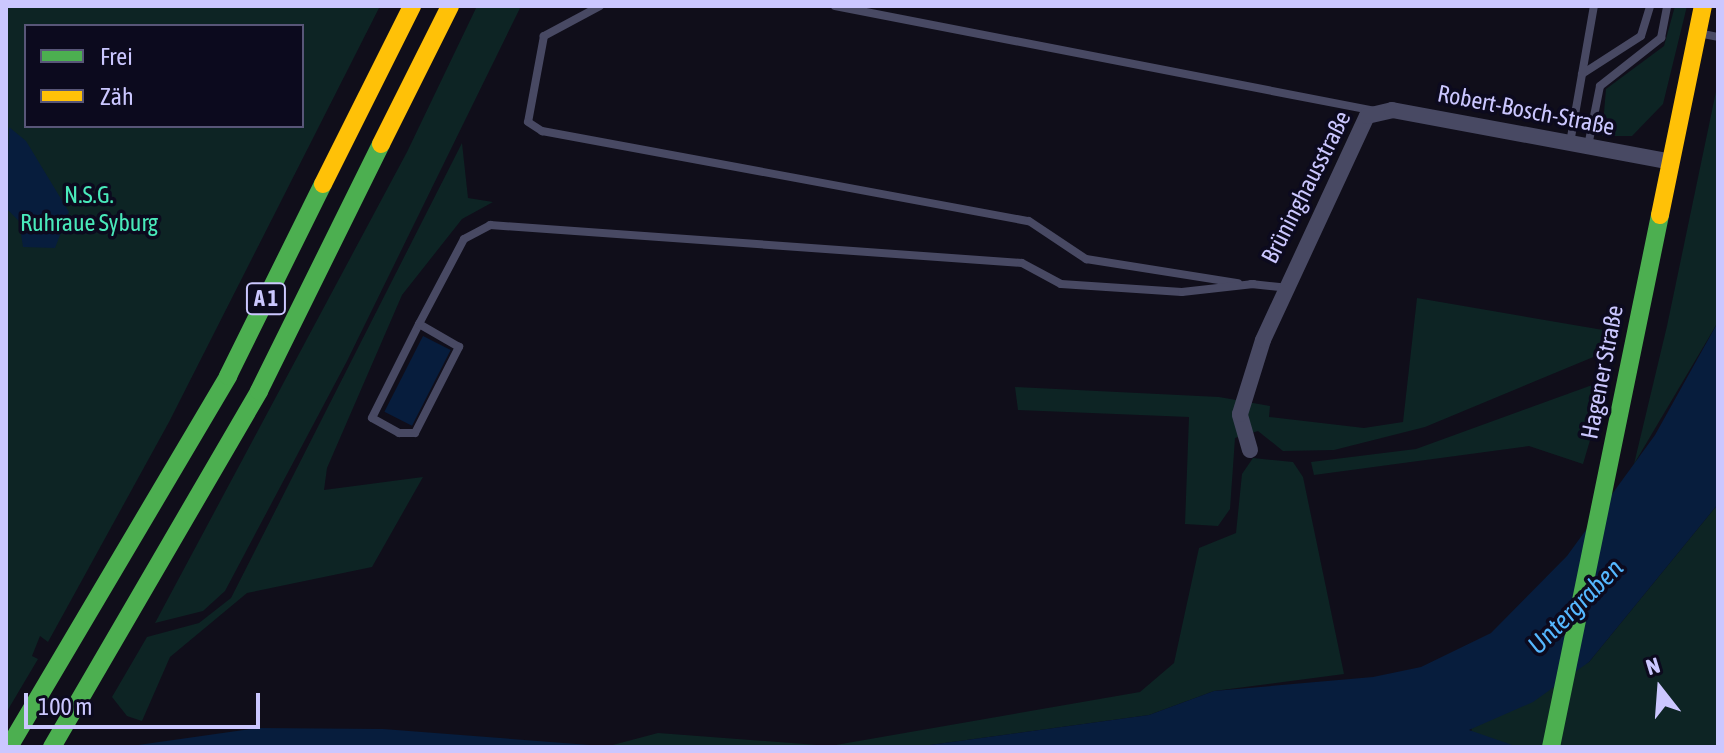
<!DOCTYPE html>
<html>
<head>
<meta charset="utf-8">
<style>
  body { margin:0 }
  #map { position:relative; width:1724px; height:753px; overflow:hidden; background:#100e1a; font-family:"Asap Condensed",sans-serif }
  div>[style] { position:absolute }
  .green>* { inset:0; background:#0d2424 }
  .water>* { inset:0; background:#071d3d; transform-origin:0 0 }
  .lane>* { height:8px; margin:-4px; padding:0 4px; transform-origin:4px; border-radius:4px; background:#484963 }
  .street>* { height:16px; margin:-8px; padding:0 8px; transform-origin:8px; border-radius:8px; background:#484963 }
  .fast>* { height:18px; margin:-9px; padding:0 9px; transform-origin:9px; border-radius:9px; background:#4caf50 }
  .slow>* { height:18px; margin:-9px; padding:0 9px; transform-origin:9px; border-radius:9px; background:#ffc107 }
  span { translate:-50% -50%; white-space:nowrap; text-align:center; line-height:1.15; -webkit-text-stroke:7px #0c0a1e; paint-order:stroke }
  .shield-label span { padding:2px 6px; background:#0c0a1e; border:2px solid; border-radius:6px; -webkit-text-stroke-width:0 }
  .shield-label { font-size:22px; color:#cbc7ff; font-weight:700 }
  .street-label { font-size:24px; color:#cbc7ff }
  .park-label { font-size:24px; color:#49e9ba }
  .water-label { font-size:26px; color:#55b7ff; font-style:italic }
  .frame { position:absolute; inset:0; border:8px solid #cbc7ff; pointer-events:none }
  .legend { position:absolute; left:24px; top:24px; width:280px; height:104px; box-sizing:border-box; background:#0c0a1e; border:2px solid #585678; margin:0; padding:10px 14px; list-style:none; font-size:24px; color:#cbc7ff }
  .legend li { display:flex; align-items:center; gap:16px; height:40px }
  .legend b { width:40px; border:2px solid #585678 }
  .north { position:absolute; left:1620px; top:649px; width:80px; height:80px; -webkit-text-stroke:6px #0c0a1e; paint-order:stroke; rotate:343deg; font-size:22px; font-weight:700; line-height:32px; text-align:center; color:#cbc7ff }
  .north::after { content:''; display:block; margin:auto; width:28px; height:36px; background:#cbc7ff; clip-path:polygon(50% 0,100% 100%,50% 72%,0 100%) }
  .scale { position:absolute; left:24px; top:693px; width:236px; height:36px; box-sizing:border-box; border:4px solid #cbc7ff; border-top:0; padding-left:10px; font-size:24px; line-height:28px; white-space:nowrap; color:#cbc7ff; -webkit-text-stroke:6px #0c0a1e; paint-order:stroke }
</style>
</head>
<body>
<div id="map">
  <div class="green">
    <i style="clip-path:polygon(evenodd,6px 6px,380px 6px,169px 422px,48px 642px,40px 636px,32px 656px,38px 659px,6px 713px,6px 6px,26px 26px,302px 26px,302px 126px,26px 126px,26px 26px)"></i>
    <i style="clip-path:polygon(477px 6px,521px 6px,347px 361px,225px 591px,203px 611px,155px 623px,407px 152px)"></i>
    <i style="clip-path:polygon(1675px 6px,1687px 6px,1663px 104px,1632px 136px,1602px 136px,1606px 89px,1664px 46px)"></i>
    <i style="clip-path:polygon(1718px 82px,1718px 322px,1634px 464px,1667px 326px)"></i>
    <i style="clip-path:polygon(462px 143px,468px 198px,493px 202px,462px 219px,402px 295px,327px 468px,324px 490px,423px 477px,372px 567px,247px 593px,170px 657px,142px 721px,127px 716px,112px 697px,147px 637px,199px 623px,231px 598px)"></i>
    <i style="clip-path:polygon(1417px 298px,1609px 331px,1603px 353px,1425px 427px,1334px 450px,1283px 451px,1258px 431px,1235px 438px,1230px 509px,1218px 526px,1185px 524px,1189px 417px,1018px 410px,1015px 387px,1219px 397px,1270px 406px,1269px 417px,1364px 428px,1403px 422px)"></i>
    <i style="clip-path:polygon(1595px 384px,1601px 403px,1583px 464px,1529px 446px,1314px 475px,1311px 462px,1416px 449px)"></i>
    <i style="clip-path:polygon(1253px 458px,1293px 462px,1303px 477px,1344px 674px,1214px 691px,1149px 715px,915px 747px,609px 746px,658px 733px,830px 746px,1140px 692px,1174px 663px,1199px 548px,1236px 533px,1242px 474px)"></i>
    <i style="clip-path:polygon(1718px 504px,1718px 747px,1518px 747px,1471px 735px,1472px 725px,1589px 662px)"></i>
  </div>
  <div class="water">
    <i style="clip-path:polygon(9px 127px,26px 141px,69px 212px,55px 248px,23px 247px,19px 221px,6px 208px)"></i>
    <i style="clip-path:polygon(1718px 322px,1718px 504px,1589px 662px,1533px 702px,1469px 730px,1518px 747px,915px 747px,1149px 715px,1214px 691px,1373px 677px,1421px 667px,1491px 633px,1567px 556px,1655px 435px)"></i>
    <i style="left:423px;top:336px;width:31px;height:85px;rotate:27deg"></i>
    <i style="clip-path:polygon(257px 728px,383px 729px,616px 747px,124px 747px)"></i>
  </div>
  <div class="lane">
    <i style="left:600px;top:6px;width:64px;rotate:151.8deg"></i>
    <i style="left:544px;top:36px;width:87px;rotate:100.5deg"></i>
    <i style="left:528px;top:122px;width:17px;rotate:33deg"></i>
    <i style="left:542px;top:131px;width:495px;rotate:10.5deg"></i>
    <i style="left:1029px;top:221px;width:69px;rotate:33.7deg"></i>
    <i style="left:1086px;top:259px;width:154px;rotate:9deg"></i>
    <i style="left:835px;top:6px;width:550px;rotate:11deg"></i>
    <i style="left:1698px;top:33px;width:20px;rotate:11deg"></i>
    <i style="left:1582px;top:74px;width:70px;rotate:-32.8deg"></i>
    <i style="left:1641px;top:36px;width:31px;rotate:-73deg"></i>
    <i style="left:1570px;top:143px;width:139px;rotate:-80.1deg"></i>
    <i style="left:1588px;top:146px;width:61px;rotate:-78.7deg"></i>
    <i style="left:1600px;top:86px;width:78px;rotate:-38.2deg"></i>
    <i style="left:1661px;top:38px;width:33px;rotate:-79deg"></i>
    <i style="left:1251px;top:284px;width:31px;rotate:6deg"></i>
    <i style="left:419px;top:324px;width:105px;rotate:116.6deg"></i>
    <i style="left:372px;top:418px;width:31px;rotate:29deg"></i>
    <i style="left:399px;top:433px;width:16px"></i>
    <i style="left:415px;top:433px;width:97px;rotate:-62.9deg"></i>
    <i style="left:459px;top:347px;width:46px;rotate:-150.1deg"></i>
    <i style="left:419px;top:324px;width:96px;rotate:-62.1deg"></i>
    <i style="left:464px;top:239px;width:30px;rotate:-28deg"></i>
    <i style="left:490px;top:225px;width:533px;rotate:4.09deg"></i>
    <i style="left:1022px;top:263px;width:44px;rotate:28.3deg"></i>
    <i style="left:1061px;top:284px;width:121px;rotate:3.8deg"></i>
    <i style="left:1182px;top:292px;width:72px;rotate:-6.3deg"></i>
  </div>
  <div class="street">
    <i style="left:1250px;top:450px;width:37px;rotate:-106deg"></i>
    <i style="left:1240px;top:414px;width:77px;rotate:-72.7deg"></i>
    <i style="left:1263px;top:340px;width:247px;rotate:-65.1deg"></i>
    <i style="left:1367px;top:116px;width:26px;rotate:-13deg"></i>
    <i style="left:1392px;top:110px;width:280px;rotate:10.5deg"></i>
  </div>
  <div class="fast">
    <i style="left:9px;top:747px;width:431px;rotate:-59.4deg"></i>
    <i style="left:228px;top:376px;width:214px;rotate:-63.7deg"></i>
    <i style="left:52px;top:747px;width:412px;rotate:-59.8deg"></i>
    <i style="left:259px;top:391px;width:275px;rotate:-63.7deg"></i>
    <i style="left:1551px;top:747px;width:543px;rotate:-78.42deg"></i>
  </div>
  <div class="slow">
    <i style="left:381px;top:144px;width:154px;rotate:-63.4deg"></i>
    <i style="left:323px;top:184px;width:199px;rotate:-63.4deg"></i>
    <i style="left:1660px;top:215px;width:213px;rotate:-78.4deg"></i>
  </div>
  <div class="shield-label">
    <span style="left:266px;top:299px">A 1</span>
  </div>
  <div class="street-label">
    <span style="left:1526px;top:110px;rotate:11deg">Robert-Bosch-Straße</span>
    <span style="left:1306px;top:187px;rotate:-63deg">Brüninghausstraße</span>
    <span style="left:1602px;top:372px;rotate:-79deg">Hagener Straße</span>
  </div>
  <div class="park-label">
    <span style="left:89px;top:209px">N.S.G.<br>Ruhraue Syburg</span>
  </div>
  <div class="water-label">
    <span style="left:1576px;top:607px;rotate:-45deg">Untergraben</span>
  </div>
  <div class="frame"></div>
  <ul class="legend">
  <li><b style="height:10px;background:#4caf50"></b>Frei</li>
  <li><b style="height:10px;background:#ffc107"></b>Zäh</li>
  </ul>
  <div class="north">N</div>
  <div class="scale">100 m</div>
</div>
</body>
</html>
